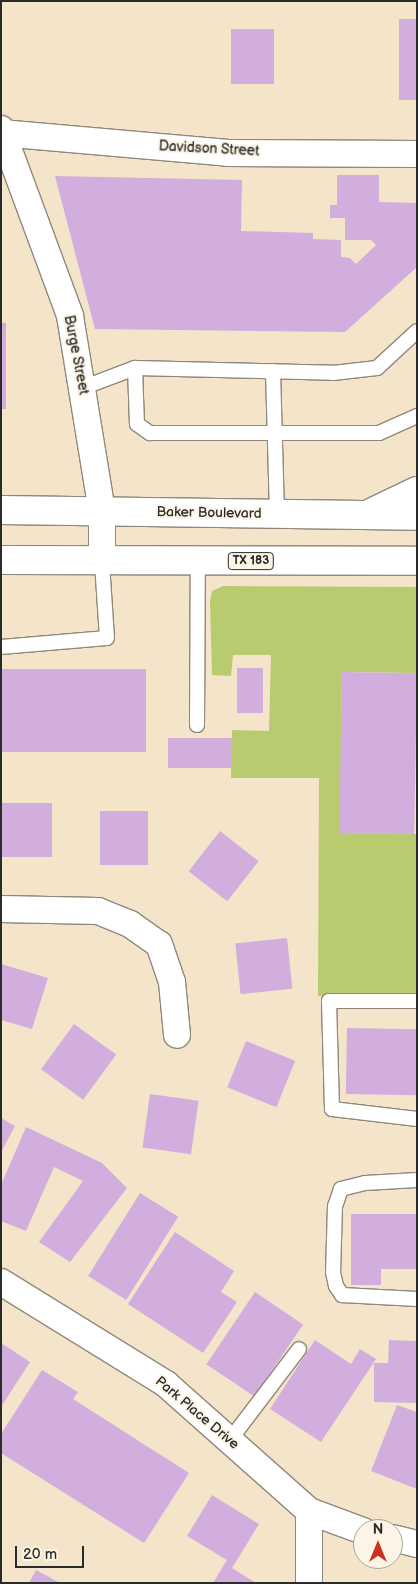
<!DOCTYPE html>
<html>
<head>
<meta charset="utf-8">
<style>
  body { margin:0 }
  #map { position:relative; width:418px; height:1584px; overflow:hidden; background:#f4e4c9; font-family:"Balsamiq Sans",sans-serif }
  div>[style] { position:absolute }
  .green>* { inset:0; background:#b9cb6f }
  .building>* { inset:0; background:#d1aede; transform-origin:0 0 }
  .roads { filter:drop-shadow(1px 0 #90887a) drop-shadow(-1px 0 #90887a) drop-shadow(0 1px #90887a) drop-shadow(0 -1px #90887a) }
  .lane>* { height:14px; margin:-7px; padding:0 7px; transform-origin:7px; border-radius:7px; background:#fff }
  .street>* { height:26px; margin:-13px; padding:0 13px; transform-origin:13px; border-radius:13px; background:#fff }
  .primary>* { height:28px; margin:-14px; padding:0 14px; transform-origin:14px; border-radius:14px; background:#fff }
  span { translate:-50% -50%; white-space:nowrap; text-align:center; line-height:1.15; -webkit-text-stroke:4px #fcf5e5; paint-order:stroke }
  .shield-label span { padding:1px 4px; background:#fcf5e5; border:1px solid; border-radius:4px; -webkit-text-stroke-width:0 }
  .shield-label { font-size:12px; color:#2b2b2b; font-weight:700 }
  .street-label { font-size:14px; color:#2b2b2b }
  .frame { position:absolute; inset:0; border:2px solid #2b2b2b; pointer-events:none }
  .north { position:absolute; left:353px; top:1519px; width:50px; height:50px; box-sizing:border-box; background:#fcf5e5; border:1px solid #a8a49b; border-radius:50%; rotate:0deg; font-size:14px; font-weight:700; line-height:20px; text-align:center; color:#2b2b2b }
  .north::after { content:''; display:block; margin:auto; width:18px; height:22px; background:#c8321e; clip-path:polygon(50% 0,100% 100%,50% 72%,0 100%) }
  .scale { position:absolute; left:15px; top:1546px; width:69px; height:22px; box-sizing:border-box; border:2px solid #2b2b2b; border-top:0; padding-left:6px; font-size:15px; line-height:18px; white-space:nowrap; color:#2b2b2b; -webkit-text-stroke:4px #fcf5e5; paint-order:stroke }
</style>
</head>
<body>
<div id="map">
  <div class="green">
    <i style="clip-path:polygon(223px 586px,417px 587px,417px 673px,342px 672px,340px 833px,417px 834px,417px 996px,318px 996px,319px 778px,231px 778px,232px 730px,269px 731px,271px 655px,233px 655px,231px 676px,212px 675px,210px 601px,212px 591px)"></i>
  </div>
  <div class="building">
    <i style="left:399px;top:19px;width:18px;height:81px"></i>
    <i style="left:231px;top:29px;width:43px;height:55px"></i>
    <i style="clip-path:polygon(337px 175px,379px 175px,379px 202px,417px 203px,417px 267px,345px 332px,95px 329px,55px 176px,242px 180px,241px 231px,313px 233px,313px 239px,341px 240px,341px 257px,350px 258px,356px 264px,376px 245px,371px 240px,345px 240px,345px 218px,330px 218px,330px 205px,337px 205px)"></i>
    <i style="left:1px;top:323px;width:5px;height:86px"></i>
    <i style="left:237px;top:668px;width:26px;height:45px"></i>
    <i style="left:146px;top:669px;width:83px;height:145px;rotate:90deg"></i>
    <i style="left:342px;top:672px;width:75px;height:161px;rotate:1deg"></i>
    <i style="left:168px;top:738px;width:64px;height:30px"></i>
    <i style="left:1px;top:803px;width:51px;height:54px"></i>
    <i style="left:100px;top:811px;width:48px;height:54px"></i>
    <i style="left:220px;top:831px;width:49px;height:51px;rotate:38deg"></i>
    <i style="left:287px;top:938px;width:51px;height:52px;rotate:84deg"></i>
    <i style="clip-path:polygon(1px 964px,48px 978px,32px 1029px,1px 1020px)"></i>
    <i style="left:74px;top:1024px;width:52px;height:56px;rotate:36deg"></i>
    <i style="left:347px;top:1028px;width:70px;height:66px;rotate:1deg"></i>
    <i style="left:246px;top:1041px;width:53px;height:50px;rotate:22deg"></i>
    <i style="left:150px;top:1094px;width:49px;height:54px;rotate:8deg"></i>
    <i style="clip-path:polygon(1px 1118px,15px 1126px,1px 1152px)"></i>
    <i style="clip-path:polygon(26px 1127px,102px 1163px,127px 1188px,70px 1262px,39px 1242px,83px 1181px,54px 1167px,26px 1231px,1px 1221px,1px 1185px)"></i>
    <i style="left:140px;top:1193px;width:45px;height:98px;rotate:32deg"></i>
    <i style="clip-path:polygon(351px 1214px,417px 1214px,417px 1269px,381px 1269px,381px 1285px,351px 1285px)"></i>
    <i style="clip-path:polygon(175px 1232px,234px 1271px,221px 1292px,237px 1302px,203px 1353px,128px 1304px)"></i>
    <i style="left:255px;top:1292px;width:58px;height:87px;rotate:34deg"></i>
    <i style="clip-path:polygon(315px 1340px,351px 1364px,360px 1349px,376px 1359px,321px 1442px,270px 1409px)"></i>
    <i style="clip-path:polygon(389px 1340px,417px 1341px,417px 1403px,374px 1402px,374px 1363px,388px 1363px)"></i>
    <i style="clip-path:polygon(1px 1343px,30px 1362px,1px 1407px)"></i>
    <i style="clip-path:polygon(42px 1370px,78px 1392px,73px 1399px,189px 1473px,144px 1543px,1px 1453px,1px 1434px)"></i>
    <i style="clip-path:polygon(397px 1405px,417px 1412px,417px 1489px,371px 1471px)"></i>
    <i style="clip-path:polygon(212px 1495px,259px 1524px,232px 1568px,256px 1583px,213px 1583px,227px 1560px,187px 1536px)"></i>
    <i style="clip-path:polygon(36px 1570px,60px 1583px,29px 1583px)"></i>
  </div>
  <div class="roads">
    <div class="lane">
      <i style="left:135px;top:368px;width:56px;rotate:88deg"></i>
      <i style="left:137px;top:424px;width:16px;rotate:35deg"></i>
      <i style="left:150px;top:433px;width:229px"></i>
      <i style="left:379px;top:433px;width:42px;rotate:-24.1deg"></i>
      <i style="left:273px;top:371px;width:143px;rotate:88.4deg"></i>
      <i style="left:82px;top:388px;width:57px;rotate:-20.7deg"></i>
      <i style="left:135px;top:368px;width:198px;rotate:1.4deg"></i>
      <i style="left:333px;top:373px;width:44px;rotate:-6.5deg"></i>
      <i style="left:377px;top:368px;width:54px;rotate:-42.8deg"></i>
      <i style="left:1px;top:647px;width:106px;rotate:-4.9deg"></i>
      <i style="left:107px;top:638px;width:76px;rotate:-93.8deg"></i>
      <i style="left:197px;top:725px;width:164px;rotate:-89.7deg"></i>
      <i style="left:417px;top:1001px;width:88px;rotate:180deg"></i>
      <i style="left:329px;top:1001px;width:108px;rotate:88.4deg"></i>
      <i style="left:332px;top:1109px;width:86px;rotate:6.7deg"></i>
      <i style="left:417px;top:1180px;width:52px;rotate:176.7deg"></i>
      <i style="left:365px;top:1183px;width:25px;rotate:166deg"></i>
      <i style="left:341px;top:1189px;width:18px;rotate:109deg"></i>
      <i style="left:335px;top:1206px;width:66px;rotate:91.7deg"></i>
      <i style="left:333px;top:1272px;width:14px;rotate:78deg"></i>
      <i style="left:336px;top:1286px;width:11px;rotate:56deg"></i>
      <i style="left:342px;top:1295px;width:75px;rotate:3.1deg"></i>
      <i style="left:230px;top:1440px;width:114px;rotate:-52.8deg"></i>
    </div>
    <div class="street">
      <i style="left:1px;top:129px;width:199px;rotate:69.7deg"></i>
      <i style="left:70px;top:316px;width:199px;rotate:80.7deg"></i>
      <i style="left:102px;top:512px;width:50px;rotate:90deg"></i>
      <i style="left:1px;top:133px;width:228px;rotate:5deg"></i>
      <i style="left:228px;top:153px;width:189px;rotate:0.3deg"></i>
      <i style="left:1px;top:909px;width:97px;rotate:1.2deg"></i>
      <i style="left:98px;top:911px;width:35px;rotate:22deg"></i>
      <i style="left:130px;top:924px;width:35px;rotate:35deg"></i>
      <i style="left:159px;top:944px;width:40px;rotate:71.1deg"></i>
      <i style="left:172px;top:982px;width:53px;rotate:84.6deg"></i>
      <i style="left:1px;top:1282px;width:194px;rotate:31.7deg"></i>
      <i style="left:166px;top:1384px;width:191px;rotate:41.6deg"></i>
      <i style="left:309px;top:1511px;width:58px;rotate:20.3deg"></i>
      <i style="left:393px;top:1538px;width:25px;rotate:14deg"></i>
      <i style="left:309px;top:1583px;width:72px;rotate:-90deg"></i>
    </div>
    <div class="primary">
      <i style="left:1px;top:510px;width:416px;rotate:0.8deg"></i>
      <i style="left:371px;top:513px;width:51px;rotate:-25.6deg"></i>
      <i style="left:1px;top:560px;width:416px;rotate:0.1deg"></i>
    </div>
  </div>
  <div class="shield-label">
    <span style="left:251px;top:561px">TX 183</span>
  </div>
  <div class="street-label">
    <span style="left:209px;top:149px;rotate:3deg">Davidson Street</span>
    <span style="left:76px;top:355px;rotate:79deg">Burge Street</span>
    <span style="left:209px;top:513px;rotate:1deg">Baker Boulevard</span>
    <span style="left:197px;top:1413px;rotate:40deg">Park Place Drive</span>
  </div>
  <div class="frame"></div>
  <div class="north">N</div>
  <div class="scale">20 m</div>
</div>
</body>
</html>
